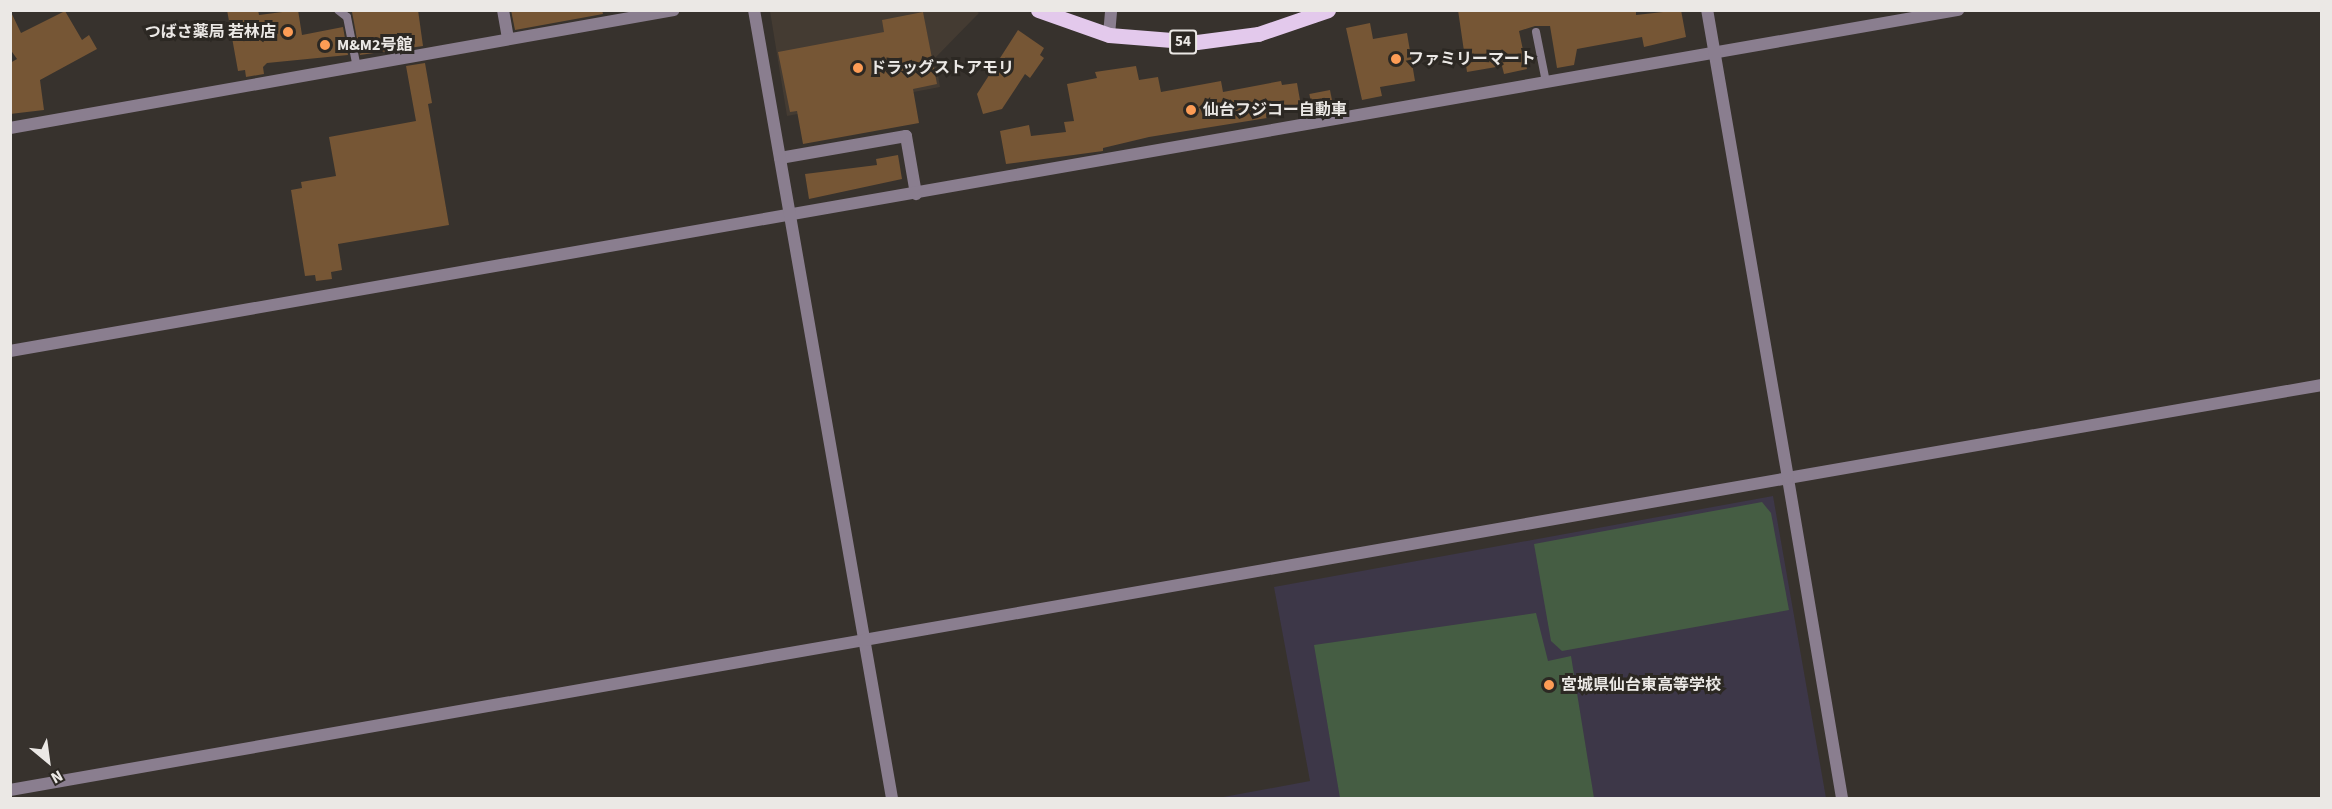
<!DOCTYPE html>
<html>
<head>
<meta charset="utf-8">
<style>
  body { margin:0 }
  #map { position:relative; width:2332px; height:809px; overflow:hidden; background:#37322d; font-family:"Source Sans 3","Noto Sans JP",sans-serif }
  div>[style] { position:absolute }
  .built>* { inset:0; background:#443b32 }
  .education>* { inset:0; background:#3d3748 }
  .green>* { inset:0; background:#455d43 }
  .building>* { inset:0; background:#765635; transform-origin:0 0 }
  .service>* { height:8px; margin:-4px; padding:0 4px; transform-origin:4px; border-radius:4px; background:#8a7e8f }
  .minor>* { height:12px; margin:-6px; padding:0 6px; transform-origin:6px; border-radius:6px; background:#8a7e8f }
  .tertiary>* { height:12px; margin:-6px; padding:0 6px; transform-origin:6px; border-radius:6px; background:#8a7e8f }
  .primary>* { height:15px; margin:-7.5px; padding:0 7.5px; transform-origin:7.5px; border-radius:7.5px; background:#e3c9ec }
  .dots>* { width:16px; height:16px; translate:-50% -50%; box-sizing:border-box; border:3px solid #2c2823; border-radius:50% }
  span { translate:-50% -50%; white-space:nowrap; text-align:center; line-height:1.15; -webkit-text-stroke:6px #2c2823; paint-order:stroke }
  .shield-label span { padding:2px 4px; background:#2c2823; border:2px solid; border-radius:4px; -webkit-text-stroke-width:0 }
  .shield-label { font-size:15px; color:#ebe8e5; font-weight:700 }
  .poi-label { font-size:16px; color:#ebe8e5; font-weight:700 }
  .right { translate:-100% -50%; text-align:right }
  .left { translate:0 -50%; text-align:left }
  .frame { position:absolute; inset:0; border:12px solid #ebe8e5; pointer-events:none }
  .north { position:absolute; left:18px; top:731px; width:60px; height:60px; -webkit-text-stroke:4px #2c2823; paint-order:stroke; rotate:151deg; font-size:16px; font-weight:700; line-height:24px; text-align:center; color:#ebe8e5 }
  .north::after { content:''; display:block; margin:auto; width:21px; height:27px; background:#ebe8e5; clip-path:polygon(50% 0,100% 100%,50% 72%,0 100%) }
</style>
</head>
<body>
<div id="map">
  <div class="built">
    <i style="clip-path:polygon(974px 10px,979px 13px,935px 58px,940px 87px,787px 116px,770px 11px)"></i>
  </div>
  <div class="education">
    <i style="clip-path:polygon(1773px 496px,1826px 798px,1218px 798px,1310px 781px,1274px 587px)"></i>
  </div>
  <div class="green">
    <i style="clip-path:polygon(1762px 502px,1771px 513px,1789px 610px,1562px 651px,1551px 641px,1534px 544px)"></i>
    <i style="clip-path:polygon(1536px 613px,1548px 661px,1571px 656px,1594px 798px,1340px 798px,1314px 645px)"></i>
  </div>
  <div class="building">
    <i style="clip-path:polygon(10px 10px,21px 33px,65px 11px,82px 40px,89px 35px,97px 49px,40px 80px,44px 110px,10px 114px,10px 63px,17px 59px,10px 49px)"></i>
    <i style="clip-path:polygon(227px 10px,258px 10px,259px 15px,298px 10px,302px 35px,343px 27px,348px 55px,267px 63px,263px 67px,264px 74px,246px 77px,245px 70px,238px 71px)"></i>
    <i style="clip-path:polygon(361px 10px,418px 10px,423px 46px,360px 55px,352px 12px)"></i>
    <i style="clip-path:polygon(511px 10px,602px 10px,603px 14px,515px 30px)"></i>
    <i style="clip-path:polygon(1458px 10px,1636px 10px,1636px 15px,1681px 10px,1686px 37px,1644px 47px,1642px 37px,1577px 49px,1574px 65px,1557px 68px,1550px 26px,1535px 26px,1519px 31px,1527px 69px,1504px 74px,1502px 66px,1467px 72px)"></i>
    <i style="clip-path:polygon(923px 12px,937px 84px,913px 89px,919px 123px,803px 144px,797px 111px,790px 112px,778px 52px,884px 32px,882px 20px)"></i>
    <i style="clip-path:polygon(1370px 23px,1373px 39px,1407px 33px,1415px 81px,1380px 87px,1382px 96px,1362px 100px,1346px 28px)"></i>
    <i style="clip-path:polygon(1018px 30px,1044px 48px,1040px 55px,1044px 58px,1030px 78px,1025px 74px,1002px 109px,983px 114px,977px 94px)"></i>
    <i style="clip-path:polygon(425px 63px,432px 103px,428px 104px,449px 225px,338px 244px,342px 270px,331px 272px,332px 279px,316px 281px,315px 275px,305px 276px,291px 190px,302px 188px,301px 182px,336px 176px,329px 137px,416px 121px,406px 66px)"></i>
    <i style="clip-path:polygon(1136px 66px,1139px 80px,1158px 77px,1161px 92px,1221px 81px,1223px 92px,1281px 81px,1282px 85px,1297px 83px,1301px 106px,1266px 113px,1267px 118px,1149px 137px,1103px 148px,1103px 151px,1006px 164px,1000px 131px,1029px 125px,1031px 136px,1066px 132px,1064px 122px,1074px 121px,1067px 84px,1097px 78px,1095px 72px)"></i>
    <i style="left:1330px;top:90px;width:16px;height:21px;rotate:79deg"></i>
    <i style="clip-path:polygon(898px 155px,902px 179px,809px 199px,805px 174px,877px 165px,876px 159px)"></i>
  </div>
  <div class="service">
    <i style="left:338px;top:10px;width:11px;rotate:38deg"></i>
    <i style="left:347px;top:17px;width:52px;rotate:78.9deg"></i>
    <i style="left:1536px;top:32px;width:51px;rotate:78.7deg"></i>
  </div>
  <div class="minor">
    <i style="left:503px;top:10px;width:29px;rotate:80deg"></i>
    <i style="left:1109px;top:35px;width:25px;rotate:-85deg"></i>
    <i style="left:10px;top:128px;width:674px;rotate:-10.08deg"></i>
    <i style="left:780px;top:158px;width:128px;rotate:-9.9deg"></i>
    <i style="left:906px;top:136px;width:59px;rotate:80.2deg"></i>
    <i style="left:10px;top:351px;width:1978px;rotate:-9.93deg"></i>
    <i style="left:10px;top:790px;width:867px;rotate:-9.96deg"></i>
    <i style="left:1842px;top:798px;width:325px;rotate:-99.6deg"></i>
    <i style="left:1788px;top:478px;width:542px;rotate:-9.88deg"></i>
  </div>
  <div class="tertiary">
    <i style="left:754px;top:10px;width:800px;rotate:80.07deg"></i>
    <i style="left:864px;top:640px;width:938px;rotate:-9.94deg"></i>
    <i style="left:1788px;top:478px;width:475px;rotate:-99.8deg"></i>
  </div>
  <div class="primary">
    <i style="left:1038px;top:10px;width:75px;rotate:19.4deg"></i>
    <i style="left:1109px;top:35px;width:88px;rotate:4.5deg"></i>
    <i style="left:1197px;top:42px;width:62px;rotate:-7.5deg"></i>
    <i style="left:1258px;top:34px;width:74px;rotate:-18.9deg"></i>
  </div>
  <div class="dots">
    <i style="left:288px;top:32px;background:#fd9c55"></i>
    <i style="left:325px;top:45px;background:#fd9c55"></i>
    <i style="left:1396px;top:59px;background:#fd9c55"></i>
    <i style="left:858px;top:68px;background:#fd9c55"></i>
    <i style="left:1191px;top:110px;background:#fd9c55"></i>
    <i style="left:1549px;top:685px;background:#fd9c55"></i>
  </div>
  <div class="shield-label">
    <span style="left:1183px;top:42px">54</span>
  </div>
  <div class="poi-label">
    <span class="right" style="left:276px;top:32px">つばさ薬局 若林店</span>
    <span class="left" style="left:337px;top:45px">M&amp;M2号館</span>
    <span class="left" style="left:1408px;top:59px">ファミリーマート</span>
    <span class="left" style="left:870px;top:68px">ドラッグストアモリ</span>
    <span class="left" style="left:1203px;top:110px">仙台フジコー自動車</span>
    <span class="left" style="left:1561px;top:685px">宮城県仙台東高等学校</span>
  </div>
  <div class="frame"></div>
  <div class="north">N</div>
</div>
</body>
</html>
